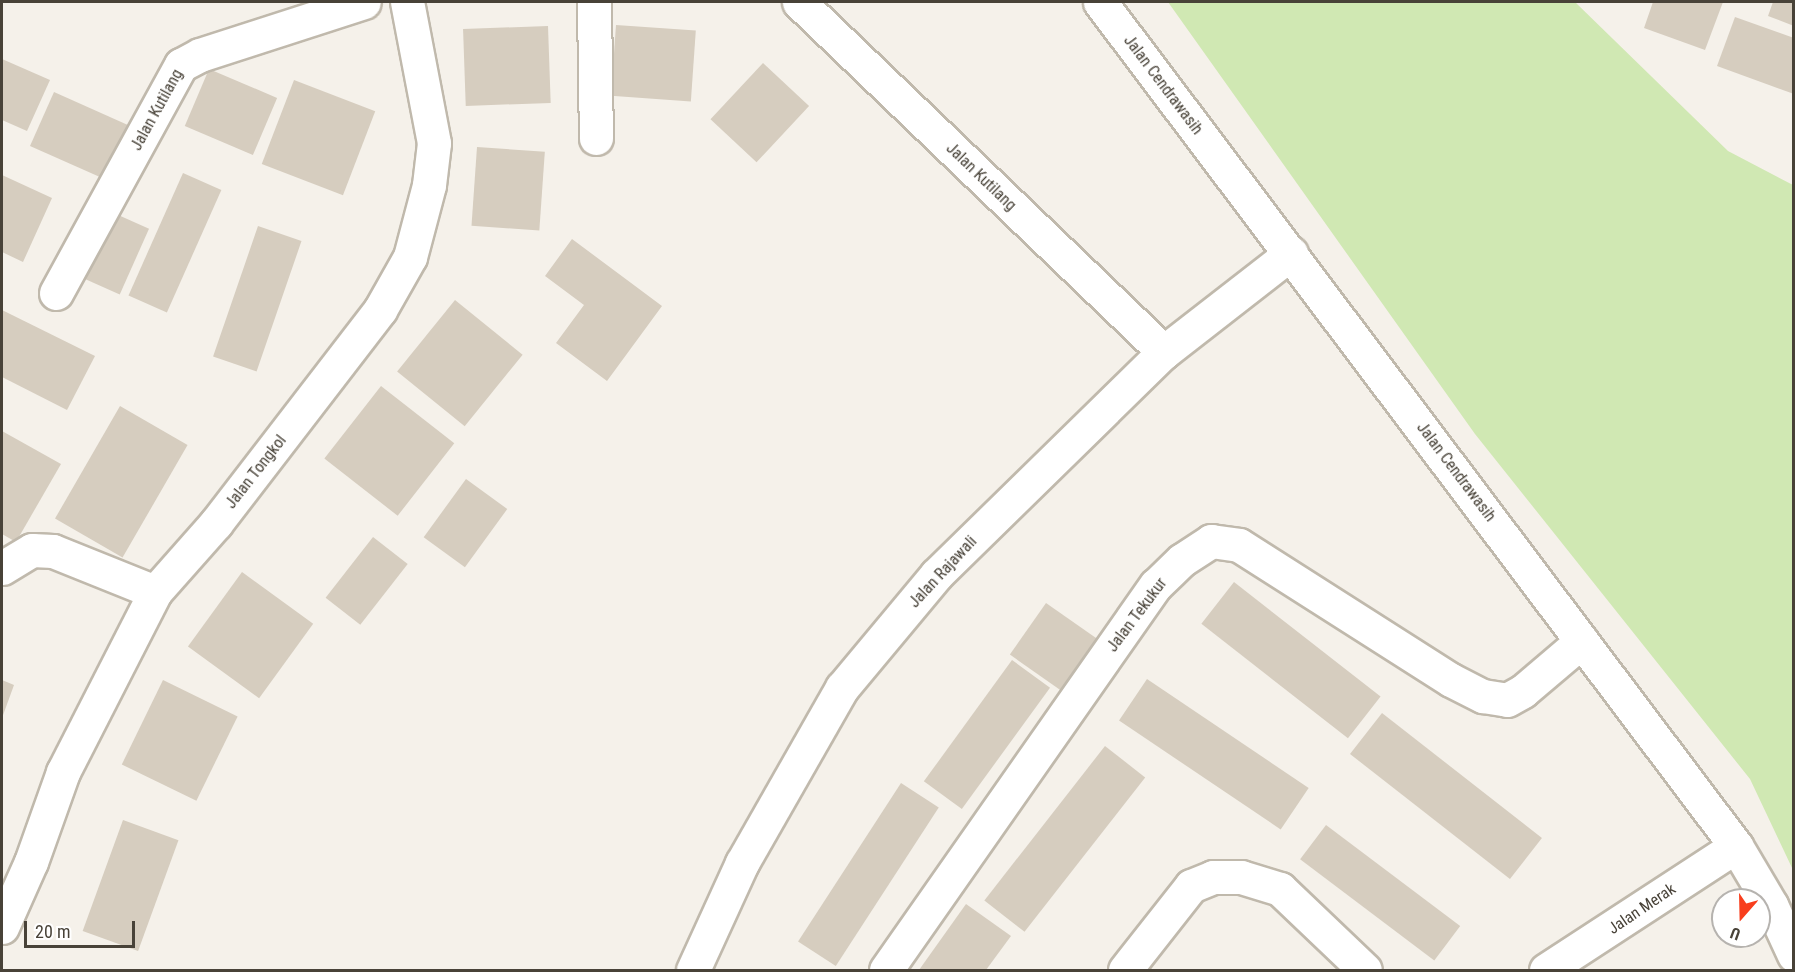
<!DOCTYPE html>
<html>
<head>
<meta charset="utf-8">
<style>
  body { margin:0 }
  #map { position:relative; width:1795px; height:972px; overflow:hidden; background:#f5f1ea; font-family:"Roboto Condensed",sans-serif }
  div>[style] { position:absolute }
  .green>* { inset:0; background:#d0e8b3 }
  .building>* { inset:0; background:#d6cdbf; transform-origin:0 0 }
  .roads { filter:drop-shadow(2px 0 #c0b9ac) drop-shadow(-2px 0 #c0b9ac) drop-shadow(0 2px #c0b9ac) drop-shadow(0 -2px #c0b9ac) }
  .minor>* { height:33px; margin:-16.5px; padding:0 16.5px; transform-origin:16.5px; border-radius:16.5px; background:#fff }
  span { translate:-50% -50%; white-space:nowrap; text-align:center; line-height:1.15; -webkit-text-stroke:4.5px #fff; paint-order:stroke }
  .street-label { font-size:16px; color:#484238 }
  .frame { position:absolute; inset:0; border:3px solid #484238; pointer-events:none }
  .north { position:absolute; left:1711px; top:888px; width:60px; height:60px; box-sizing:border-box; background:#fff; border:2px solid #b6b3af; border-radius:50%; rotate:200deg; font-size:16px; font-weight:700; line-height:24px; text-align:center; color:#484238 }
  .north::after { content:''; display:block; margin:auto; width:21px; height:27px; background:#f83e1d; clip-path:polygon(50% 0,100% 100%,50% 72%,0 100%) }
  .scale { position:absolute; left:24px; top:921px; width:111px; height:27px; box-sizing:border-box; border:3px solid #484238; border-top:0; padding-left:8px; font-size:18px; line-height:21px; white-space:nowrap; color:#484238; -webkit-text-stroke:4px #fff; paint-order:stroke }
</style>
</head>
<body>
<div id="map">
  <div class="green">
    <i style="clip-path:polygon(1168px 2px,1575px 2px,1728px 151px,1793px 185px,1793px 870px,1750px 779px,1475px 434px)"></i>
  </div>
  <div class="building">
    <i style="clip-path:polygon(1653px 2px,1723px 2px,1705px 50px,1644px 28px)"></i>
    <i style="clip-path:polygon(1773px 2px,1794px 2px,1794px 26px,1768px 16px)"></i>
    <i style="clip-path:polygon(1735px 17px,1794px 38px,1794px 94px,1717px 66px)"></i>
    <i style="left:616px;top:25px;width:80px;height:71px;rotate:4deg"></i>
    <i style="left:548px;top:26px;width:77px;height:85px;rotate:88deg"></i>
    <i style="clip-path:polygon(2px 59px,50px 80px,27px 131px,2px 120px)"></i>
    <i style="left:763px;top:63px;width:63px;height:77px;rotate:43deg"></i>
    <i style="left:209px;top:69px;width:74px;height:62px;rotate:23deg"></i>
    <i style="left:294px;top:80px;width:87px;height:90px;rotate:21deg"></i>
    <i style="left:54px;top:92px;width:87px;height:59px;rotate:24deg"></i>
    <i style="left:477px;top:147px;width:68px;height:79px;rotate:4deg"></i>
    <i style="left:183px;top:173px;width:42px;height:134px;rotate:24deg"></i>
    <i style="clip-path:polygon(2px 175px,52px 198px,23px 262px,2px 252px)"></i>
    <i style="left:107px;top:210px;width:46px;height:72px;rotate:24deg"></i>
    <i style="left:258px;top:226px;width:46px;height:138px;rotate:19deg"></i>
    <i style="clip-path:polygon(572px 239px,662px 306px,607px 381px,556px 343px,584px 305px,545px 276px)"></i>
    <i style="left:455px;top:300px;width:87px;height:92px;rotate:39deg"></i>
    <i style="clip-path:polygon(2px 310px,95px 356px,67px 410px,2px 377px)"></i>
    <i style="left:381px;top:386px;width:93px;height:92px;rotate:38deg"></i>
    <i style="left:120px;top:406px;width:78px;height:130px;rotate:30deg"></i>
    <i style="clip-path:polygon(2px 431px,61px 464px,16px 542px,2px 534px)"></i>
    <i style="left:466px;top:479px;width:51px;height:72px;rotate:36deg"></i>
    <i style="left:373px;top:537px;width:44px;height:77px;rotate:38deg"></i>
    <i style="left:242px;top:572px;width:88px;height:92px;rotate:36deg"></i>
    <i style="left:1234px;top:582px;width:186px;height:53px;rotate:38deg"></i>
    <i style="left:1046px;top:603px;width:72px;height:63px;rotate:35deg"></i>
    <i style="left:1012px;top:660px;width:47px;height:150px;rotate:36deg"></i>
    <i style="left:1147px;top:679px;width:195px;height:50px;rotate:34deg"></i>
    <i style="clip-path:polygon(2px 680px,14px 685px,2px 718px)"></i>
    <i style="left:163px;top:680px;width:83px;height:94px;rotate:26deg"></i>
    <i style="left:1382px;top:713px;width:203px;height:52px;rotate:38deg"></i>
    <i style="left:1105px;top:746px;width:51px;height:196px;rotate:38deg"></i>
    <i style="left:901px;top:783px;width:45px;height:189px;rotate:33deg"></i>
    <i style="left:123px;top:820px;width:59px;height:118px;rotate:20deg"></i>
    <i style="left:1326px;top:825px;width:168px;height:43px;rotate:37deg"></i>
    <i style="clip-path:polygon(966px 904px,1011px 936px,986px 970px,919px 970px)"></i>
  </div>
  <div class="roads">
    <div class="minor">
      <i style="left:594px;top:2px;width:136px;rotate:89.2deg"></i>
      <i style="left:799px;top:2px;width:506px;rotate:43.8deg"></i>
      <i style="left:1100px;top:2px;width:1057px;rotate:53deg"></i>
      <i style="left:1736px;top:846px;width:69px;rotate:59.3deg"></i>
      <i style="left:1771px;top:905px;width:55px;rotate:65.3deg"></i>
      <i style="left:56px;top:293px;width:260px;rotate:-61.3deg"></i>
      <i style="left:181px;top:65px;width:21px;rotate:-28deg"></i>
      <i style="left:200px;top:55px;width:172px;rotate:-17.9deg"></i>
      <i style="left:2px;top:568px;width:35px;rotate:-31deg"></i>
      <i style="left:32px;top:550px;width:21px;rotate:3deg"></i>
      <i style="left:53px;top:551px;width:110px;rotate:21.9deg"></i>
      <i style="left:2px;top:927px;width:71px;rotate:-66deg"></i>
      <i style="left:31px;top:862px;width:96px;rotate:-70.4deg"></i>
      <i style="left:63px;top:772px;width:202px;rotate:-62.9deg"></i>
      <i style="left:155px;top:592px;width:92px;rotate:-48.5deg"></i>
      <i style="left:216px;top:523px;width:269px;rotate:-52.4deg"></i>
      <i style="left:380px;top:310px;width:61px;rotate:-60.5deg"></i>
      <i style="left:410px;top:257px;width:74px;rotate:-75.2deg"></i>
      <i style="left:429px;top:185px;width:42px;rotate:-83.2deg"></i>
      <i style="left:434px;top:143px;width:144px;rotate:-100.8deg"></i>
      <i style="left:693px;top:970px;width:118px;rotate:-65.4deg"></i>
      <i style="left:742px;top:863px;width:202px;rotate:-60.3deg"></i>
      <i style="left:842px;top:688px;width:147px;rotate:-50.2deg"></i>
      <i style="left:936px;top:575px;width:319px;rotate:-44.4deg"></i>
      <i style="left:1164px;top:352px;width:161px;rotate:-37.9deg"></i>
      <i style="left:886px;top:970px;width:470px;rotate:-55deg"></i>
      <i style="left:1156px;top:585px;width:36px;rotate:-44deg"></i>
      <i style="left:1182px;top:560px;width:35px;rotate:-33deg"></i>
      <i style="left:1211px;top:541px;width:28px;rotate:8deg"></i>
      <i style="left:1239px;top:545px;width:251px;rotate:32.5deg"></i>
      <i style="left:1451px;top:680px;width:36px;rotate:27deg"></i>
      <i style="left:1483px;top:696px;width:24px;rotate:9deg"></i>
      <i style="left:1507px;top:700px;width:18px;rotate:-29deg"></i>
      <i style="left:1523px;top:691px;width:77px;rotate:-40.3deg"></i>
      <i style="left:1125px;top:970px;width:107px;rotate:-51.8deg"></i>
      <i style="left:1191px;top:886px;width:24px;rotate:-22deg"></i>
      <i style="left:1213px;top:877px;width:28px"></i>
      <i style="left:1241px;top:877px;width:41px;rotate:17.1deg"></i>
      <i style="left:1280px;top:889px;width:117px;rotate:43.6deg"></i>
      <i style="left:1546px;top:970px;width:227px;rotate:-33.1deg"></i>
    </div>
  </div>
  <div class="street-label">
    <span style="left:1163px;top:85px;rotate:53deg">Jalan Cendrawasih</span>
    <span style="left:157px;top:110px;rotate:-61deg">Jalan Kutilang</span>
    <span style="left:981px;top:177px;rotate:44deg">Jalan Kutilang</span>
    <span style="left:256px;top:472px;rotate:-52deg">Jalan Tongkol</span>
    <span style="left:1456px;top:472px;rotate:53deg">Jalan Cendrawasih</span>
    <span style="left:943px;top:572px;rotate:-47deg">Jalan Rajawali</span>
    <span style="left:1137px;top:615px;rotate:-53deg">Jalan Tekukur</span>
    <span style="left:1642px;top:909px;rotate:-34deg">Jalan Merak</span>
  </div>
  <div class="frame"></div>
  <div class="north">U</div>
  <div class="scale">20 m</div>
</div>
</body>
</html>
